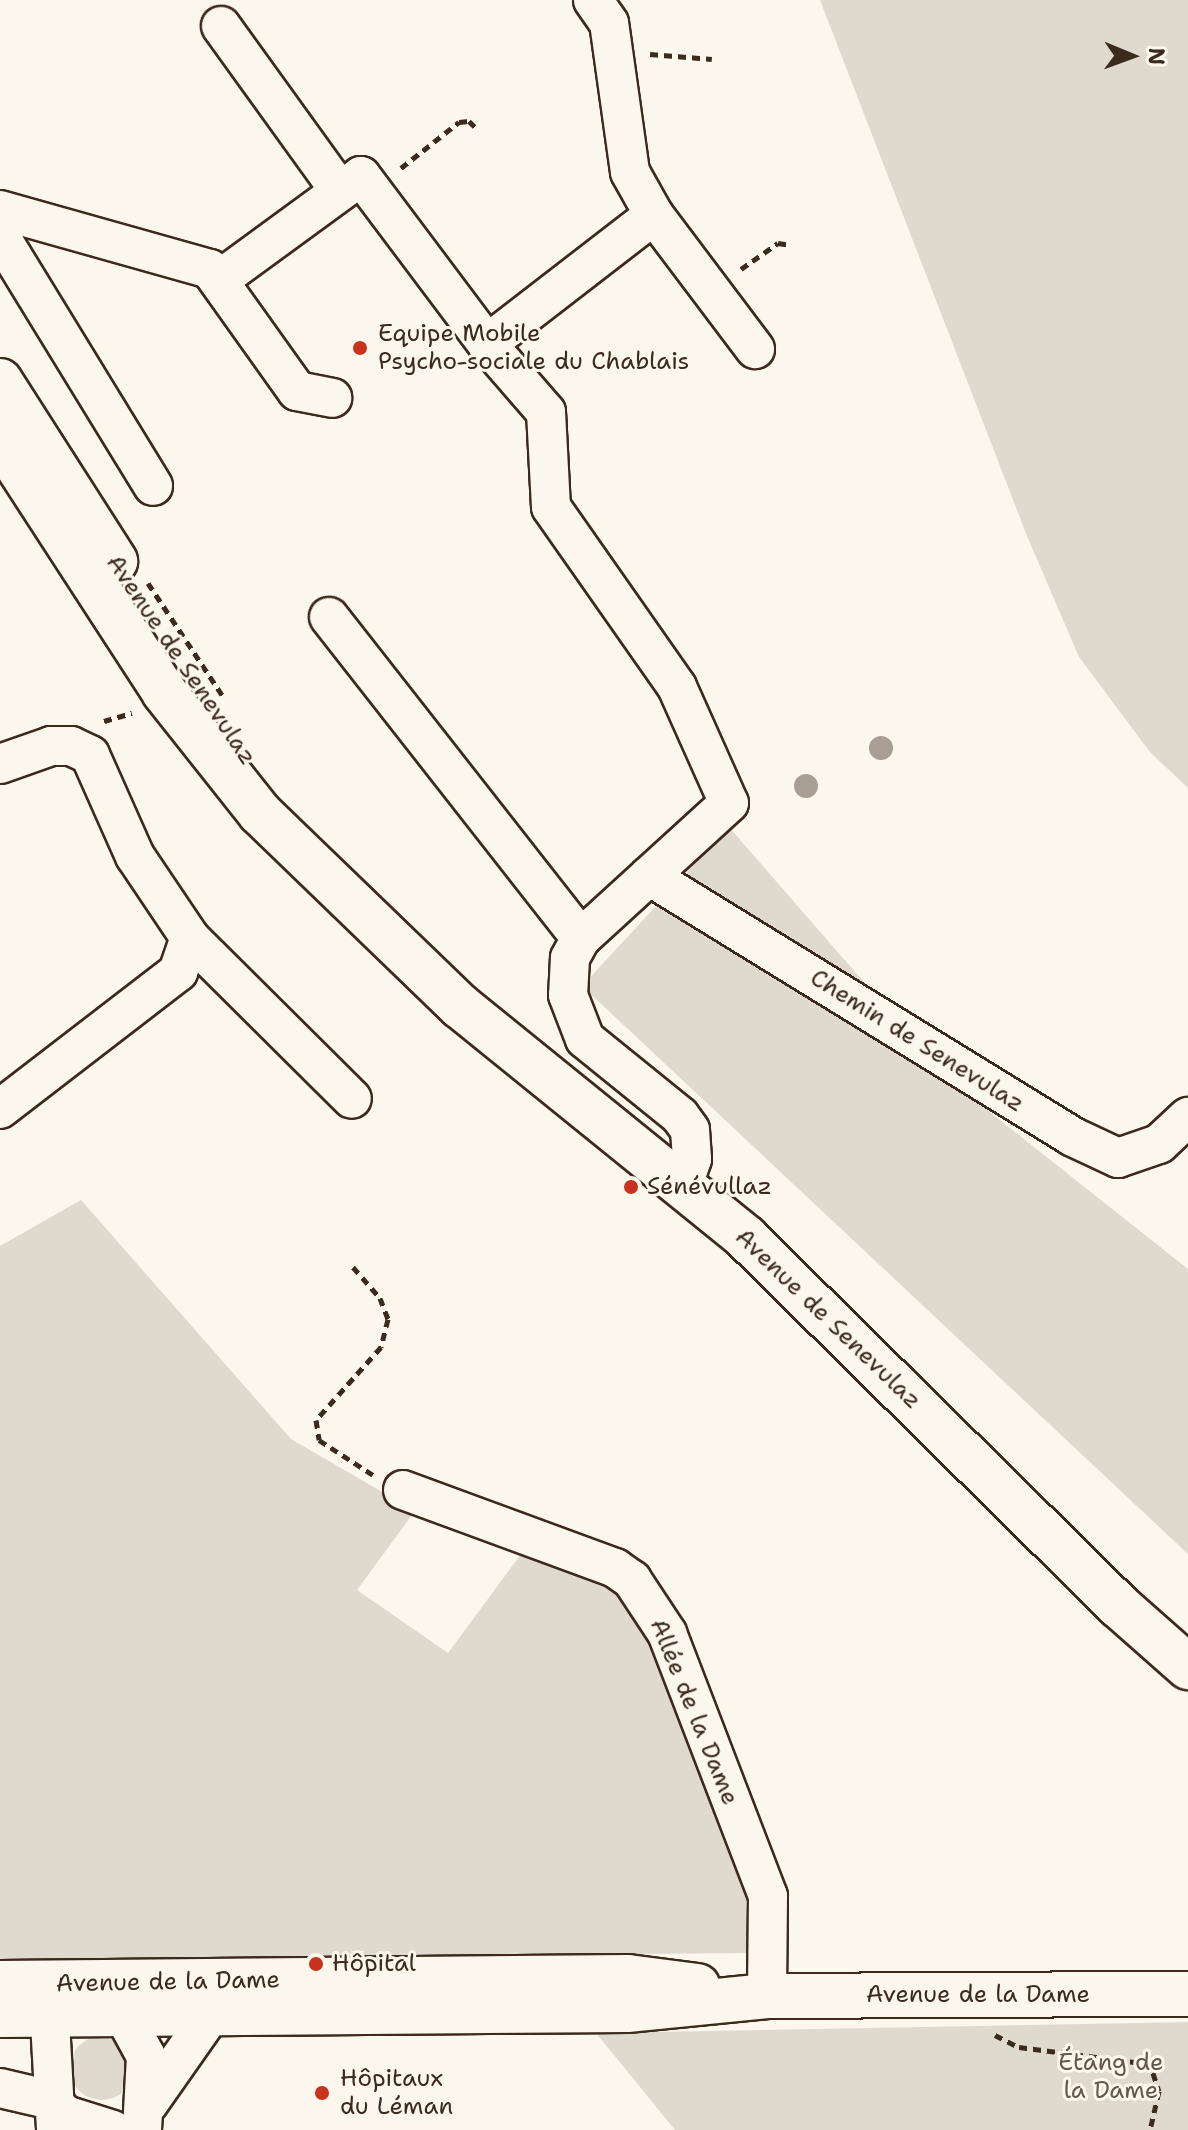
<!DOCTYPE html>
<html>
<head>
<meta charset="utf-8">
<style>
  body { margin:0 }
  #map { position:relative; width:1188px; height:2130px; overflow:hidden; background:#fbf7ec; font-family:"Shantell Sans",sans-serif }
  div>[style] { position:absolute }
  .green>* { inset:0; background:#dfd9ce }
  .round { border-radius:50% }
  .path>* { height:5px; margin-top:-2.5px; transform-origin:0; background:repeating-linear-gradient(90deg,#3b2a1e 0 8px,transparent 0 14px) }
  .roads { filter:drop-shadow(2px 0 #3b2a1e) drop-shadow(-2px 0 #3b2a1e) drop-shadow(0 2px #3b2a1e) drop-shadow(0 -2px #3b2a1e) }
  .minor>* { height:38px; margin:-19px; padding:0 19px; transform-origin:19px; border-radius:19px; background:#fbf7ec }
  .major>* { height:44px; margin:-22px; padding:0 22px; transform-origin:22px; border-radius:22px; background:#fbf7ec }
  .trees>* { width:24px; height:24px; margin:-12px; border-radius:50%; background:#a89e93 }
  .dots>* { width:22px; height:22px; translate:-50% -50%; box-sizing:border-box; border:4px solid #fbf7ec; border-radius:50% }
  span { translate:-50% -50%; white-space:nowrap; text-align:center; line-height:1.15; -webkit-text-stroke:6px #fbf7ec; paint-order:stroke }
  .poi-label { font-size:24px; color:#3b2a1e }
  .left { translate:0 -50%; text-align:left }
  .street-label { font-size:24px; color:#3b2a1e }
  .park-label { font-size:24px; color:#64564a }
  .north { position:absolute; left:1092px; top:16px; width:80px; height:80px; -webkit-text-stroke:6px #fbf7ec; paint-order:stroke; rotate:91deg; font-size:22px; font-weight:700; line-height:32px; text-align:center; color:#3b2a1e }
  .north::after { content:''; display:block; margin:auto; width:28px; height:36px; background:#3b2a1e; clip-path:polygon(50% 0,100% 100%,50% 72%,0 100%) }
</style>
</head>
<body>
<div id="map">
  <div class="green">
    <i style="clip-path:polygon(820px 0,1188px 0,1188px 788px,1150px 752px,1079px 657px,1027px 536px)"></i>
    <i style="clip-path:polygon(729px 827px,948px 1079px,1188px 1269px,1188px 1554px,582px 986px)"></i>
    <i style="clip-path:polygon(81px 1200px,291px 1439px,415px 1511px,357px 1590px,448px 1653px,524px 1550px,600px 1576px,639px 1615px,752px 1908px,751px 1953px,0 1960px,0 1246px)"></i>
    <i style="clip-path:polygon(1188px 2022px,1188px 2130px,675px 2130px,596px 2033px)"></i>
    <i class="round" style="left:70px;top:2036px;width:64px;height:64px"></i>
  </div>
  <div class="path">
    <i style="left:650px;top:54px;width:62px;rotate:4.6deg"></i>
    <i style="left:401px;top:168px;width:74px;rotate:-38.4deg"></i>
    <i style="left:459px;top:122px;width:10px;rotate:-6deg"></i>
    <i style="left:469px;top:121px;width:11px;rotate:45deg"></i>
    <i style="left:741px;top:269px;width:45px;rotate:-35.1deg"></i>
    <i style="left:778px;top:243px;width:13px;rotate:9deg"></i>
    <i style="left:148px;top:583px;width:138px;rotate:56.5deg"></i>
    <i style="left:104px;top:721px;width:29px;rotate:-16deg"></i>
    <i style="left:353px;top:1267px;width:41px;rotate:48.9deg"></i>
    <i style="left:380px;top:1298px;width:22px;rotate:69deg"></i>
    <i style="left:388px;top:1319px;width:29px;rotate:104deg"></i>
    <i style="left:381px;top:1347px;width:98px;rotate:131.7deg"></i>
    <i style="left:316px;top:1420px;width:20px;rotate:81deg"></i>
    <i style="left:319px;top:1440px;width:64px;rotate:32.9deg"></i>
    <i style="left:995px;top:2035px;width:27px;rotate:27deg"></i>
    <i style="left:1019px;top:2047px;width:124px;rotate:7.4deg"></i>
    <i style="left:1142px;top:2063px;width:15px;rotate:42deg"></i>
    <i style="left:1153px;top:2073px;width:19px;rotate:72deg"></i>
    <i style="left:1159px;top:2091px;width:40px;rotate:103deg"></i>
  </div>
  <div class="roads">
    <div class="minor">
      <i style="left:221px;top:26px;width:203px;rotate:54.2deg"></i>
      <i style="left:0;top:210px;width:218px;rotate:15.7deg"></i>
      <i style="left:210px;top:269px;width:150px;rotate:54.5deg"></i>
      <i style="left:297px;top:391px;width:36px;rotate:11deg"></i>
      <i style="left:654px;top:215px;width:168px;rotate:53deg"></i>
      <i style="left:0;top:236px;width:293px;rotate:58.5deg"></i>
      <i style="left:219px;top:280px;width:176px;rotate:-36.2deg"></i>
      <i style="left:361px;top:176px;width:210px;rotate:53.1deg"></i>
      <i style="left:487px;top:344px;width:90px;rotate:49.1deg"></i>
      <i style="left:546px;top:412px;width:95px;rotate:87deg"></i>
      <i style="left:551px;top:507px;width:220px;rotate:55deg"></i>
      <i style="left:677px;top:687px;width:127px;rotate:65.9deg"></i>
      <i style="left:729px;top:803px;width:200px;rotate:137.6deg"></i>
      <i style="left:581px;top:938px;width:23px;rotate:119deg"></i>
      <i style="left:570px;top:958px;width:37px;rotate:93deg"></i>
      <i style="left:568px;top:995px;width:47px;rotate:68.9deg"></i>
      <i style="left:585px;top:1039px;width:122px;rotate:39deg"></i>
      <i style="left:680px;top:1116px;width:17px;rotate:54deg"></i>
      <i style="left:690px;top:1130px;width:29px;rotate:86deg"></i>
      <i style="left:692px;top:1159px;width:28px;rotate:109deg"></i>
      <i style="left:487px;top:344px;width:211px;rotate:-37.7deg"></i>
      <i style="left:654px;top:215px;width:49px;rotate:-119.2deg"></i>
      <i style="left:630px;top:172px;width:150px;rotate:-98deg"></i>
      <i style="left:609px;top:23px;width:28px;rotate:-125deg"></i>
      <i style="left:329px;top:617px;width:408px;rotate:51.9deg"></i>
      <i style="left:0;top:764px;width:54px;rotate:-19.4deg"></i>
      <i style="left:51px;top:746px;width:20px"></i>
      <i style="left:71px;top:746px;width:21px;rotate:25deg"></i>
      <i style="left:90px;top:755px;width:111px;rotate:66deg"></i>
      <i style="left:135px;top:856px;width:99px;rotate:56.1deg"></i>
      <i style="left:190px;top:938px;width:228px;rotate:44.8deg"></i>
      <i style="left:649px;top:876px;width:496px;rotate:31.6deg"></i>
      <i style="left:1071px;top:1136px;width:52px;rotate:25.1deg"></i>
      <i style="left:1118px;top:1158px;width:43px;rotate:-18.9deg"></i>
      <i style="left:1159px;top:1144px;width:40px;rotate:-43deg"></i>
      <i style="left:0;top:1109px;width:225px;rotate:-37.6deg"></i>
      <i style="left:178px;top:972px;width:36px;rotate:-71deg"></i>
      <i style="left:403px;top:1490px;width:226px;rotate:20.2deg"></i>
      <i style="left:615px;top:1568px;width:21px;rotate:35deg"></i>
      <i style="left:632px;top:1580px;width:64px;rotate:56.6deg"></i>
      <i style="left:667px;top:1633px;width:282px;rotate:69deg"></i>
      <i style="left:768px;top:1896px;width:100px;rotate:90.6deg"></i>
      <i style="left:48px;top:1986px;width:144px;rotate:86.8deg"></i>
      <i style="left:112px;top:1994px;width:71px;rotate:61.3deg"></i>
      <i style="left:146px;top:2056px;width:74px;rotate:93.1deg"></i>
      <i style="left:0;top:2088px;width:52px;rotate:13.2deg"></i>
      <i style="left:51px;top:2100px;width:21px;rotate:47deg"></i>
      <i style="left:65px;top:2115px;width:50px;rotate:17.4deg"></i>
      <i style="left:148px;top:2104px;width:111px;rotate:-54.9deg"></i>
    </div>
    <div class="major">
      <i style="left:0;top:381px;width:214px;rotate:57.4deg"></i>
      <i style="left:0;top:439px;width:302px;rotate:57deg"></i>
      <i style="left:164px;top:692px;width:154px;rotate:51.6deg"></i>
      <i style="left:260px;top:813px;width:278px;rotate:44deg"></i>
      <i style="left:460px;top:1006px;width:368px;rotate:39deg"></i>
      <i style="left:746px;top:1238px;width:523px;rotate:44.61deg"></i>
      <i style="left:1118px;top:1605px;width:94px;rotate:41.5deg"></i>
      <i style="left:0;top:1983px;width:628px;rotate:-0.55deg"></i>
      <i style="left:628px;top:1977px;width:70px;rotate:7.4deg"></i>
      <i style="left:0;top:2015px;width:627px;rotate:-0.46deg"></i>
      <i style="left:627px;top:2010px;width:141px;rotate:-5.7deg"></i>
      <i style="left:767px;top:1996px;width:421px;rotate:-0.3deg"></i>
    </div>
  </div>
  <div class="trees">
    <i style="left:881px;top:748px"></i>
    <i style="left:806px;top:786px"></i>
  </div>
  <div class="dots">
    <i style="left:360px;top:348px;background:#c8321e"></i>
    <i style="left:631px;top:1187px;background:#c8321e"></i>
    <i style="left:316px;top:1964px;background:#c8321e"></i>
    <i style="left:322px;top:2093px;background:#c8321e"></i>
  </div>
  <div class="poi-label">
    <span class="left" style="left:378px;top:348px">Equipe Mobile<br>Psycho-sociale du Chablais</span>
    <span class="left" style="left:647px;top:1187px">Sénévullaz</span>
    <span class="left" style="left:332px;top:1964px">Hôpital</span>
    <span class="left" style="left:340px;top:2093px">Hôpitaux<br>du Léman</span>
  </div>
  <div class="street-label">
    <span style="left:181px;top:660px;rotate:56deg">Avenue de Senevulaz</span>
    <span style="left:917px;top:1041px;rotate:32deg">Chemin de Senevulaz</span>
    <span style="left:828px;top:1319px;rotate:44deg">Avenue de Senevulaz</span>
    <span style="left:694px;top:1712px;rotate:68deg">Allée de la Dame</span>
    <span style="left:168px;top:1982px;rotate:-1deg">Avenue de la Dame</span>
    <span style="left:978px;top:1995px">Avenue de la Dame</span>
  </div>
  <div class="park-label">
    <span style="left:1111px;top:2077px">Étang de<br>la Dame</span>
  </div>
  <div class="north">N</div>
</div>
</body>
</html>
